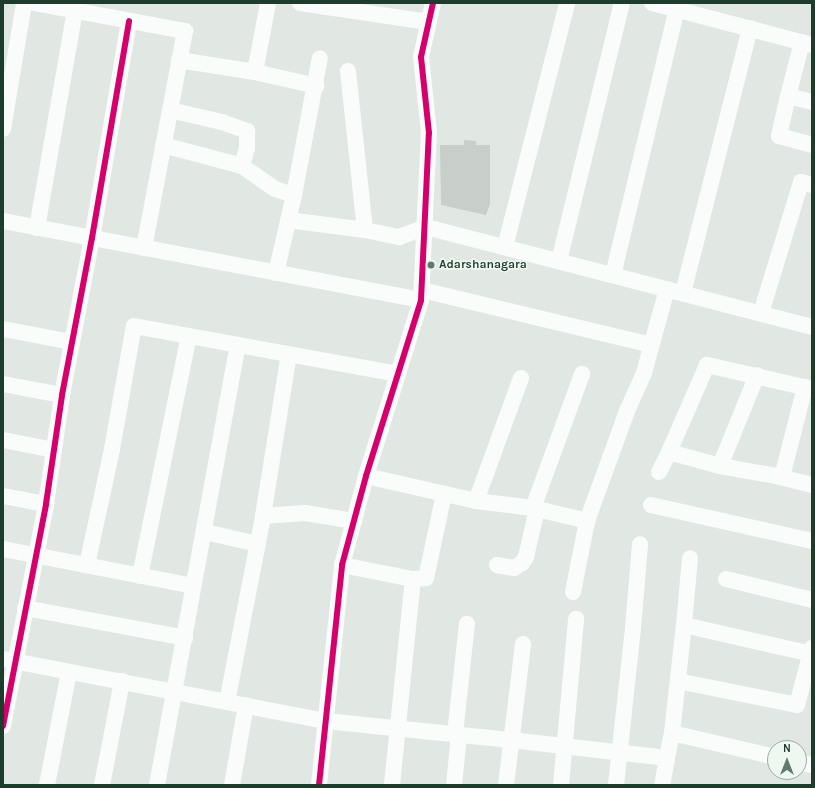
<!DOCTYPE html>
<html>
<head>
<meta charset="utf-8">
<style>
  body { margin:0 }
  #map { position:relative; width:815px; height:788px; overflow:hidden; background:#e1e8e3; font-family:Karla,sans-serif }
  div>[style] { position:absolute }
  .building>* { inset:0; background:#c8cfcb }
  .minor>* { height:16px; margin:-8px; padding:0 8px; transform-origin:8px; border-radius:8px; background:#fafcfb }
  .cycleway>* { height:6px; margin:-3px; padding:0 3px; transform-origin:3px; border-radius:3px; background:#d6006c }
  .dots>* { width:11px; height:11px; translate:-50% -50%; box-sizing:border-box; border:2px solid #eef8f1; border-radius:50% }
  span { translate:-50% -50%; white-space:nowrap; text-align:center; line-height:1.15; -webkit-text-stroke:3px #eef8f1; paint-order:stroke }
  .poi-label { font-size:12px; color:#1d3d2c; font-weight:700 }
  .left { translate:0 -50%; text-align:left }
  .frame { position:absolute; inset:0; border:4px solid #1d3d2c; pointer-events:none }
  .north { position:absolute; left:767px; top:740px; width:40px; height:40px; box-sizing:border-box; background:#eef8f1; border:1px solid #9aada2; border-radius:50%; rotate:0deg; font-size:11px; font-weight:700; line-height:16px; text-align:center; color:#1d3d2c }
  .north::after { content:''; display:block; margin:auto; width:14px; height:18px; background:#62796c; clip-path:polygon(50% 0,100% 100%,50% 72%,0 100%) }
</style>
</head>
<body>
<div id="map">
  <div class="building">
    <i style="clip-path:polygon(464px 140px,476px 141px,476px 145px,490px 145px,490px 204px,486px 215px,441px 205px,440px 145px,464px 145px)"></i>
  </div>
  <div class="minor">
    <i style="left:34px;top:3px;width:154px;rotate:10.5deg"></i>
    <i style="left:185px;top:31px;width:221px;rotate:100.7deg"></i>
    <i style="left:300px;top:3px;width:130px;rotate:8.4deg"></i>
    <i style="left:652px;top:3px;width:165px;rotate:14.7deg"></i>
    <i style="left:802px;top:42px;width:56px;rotate:104.5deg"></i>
    <i style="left:788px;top:96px;width:25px;rotate:14deg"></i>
    <i style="left:179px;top:60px;width:77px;rotate:9deg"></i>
    <i style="left:255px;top:72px;width:63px;rotate:12.9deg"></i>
    <i style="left:348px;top:71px;width:160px;rotate:83.9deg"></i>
    <i style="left:255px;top:72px;width:70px;rotate:-79.3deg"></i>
    <i style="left:788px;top:96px;width:41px;rotate:102.7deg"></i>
    <i style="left:779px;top:136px;width:34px;rotate:15deg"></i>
    <i style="left:170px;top:110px;width:53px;rotate:13deg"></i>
    <i style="left:222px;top:122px;width:27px;rotate:20deg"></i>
    <i style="left:247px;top:131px;width:17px;rotate:90deg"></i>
    <i style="left:247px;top:148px;width:19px;rotate:106deg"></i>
    <i style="left:3px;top:129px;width:128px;rotate:-80.5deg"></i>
    <i style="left:163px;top:145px;width:82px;rotate:14.9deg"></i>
    <i style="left:242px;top:166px;width:40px;rotate:34.9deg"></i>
    <i style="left:275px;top:189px;width:20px;rotate:18deg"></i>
    <i style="left:288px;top:220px;width:78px;rotate:7.4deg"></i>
    <i style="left:365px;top:230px;width:35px;rotate:12deg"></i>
    <i style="left:399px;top:237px;width:29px;rotate:-20deg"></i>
    <i style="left:426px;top:227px;width:399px;rotate:14.5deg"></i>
    <i style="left:3px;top:221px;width:425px;rotate:10.7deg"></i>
    <i style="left:37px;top:228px;width:220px;rotate:-80.1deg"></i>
    <i style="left:505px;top:247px;width:252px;rotate:-75.7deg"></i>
    <i style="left:559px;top:261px;width:266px;rotate:-76.3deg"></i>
    <i style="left:276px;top:273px;width:80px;rotate:-77deg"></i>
    <i style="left:294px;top:195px;width:139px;rotate:-79.3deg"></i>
    <i style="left:613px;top:275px;width:274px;rotate:-76.5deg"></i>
    <i style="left:422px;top:290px;width:236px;rotate:13.5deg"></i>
    <i style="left:683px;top:293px;width:273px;rotate:-75.8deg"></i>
    <i style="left:761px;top:313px;width:137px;rotate:-73deg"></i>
    <i style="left:801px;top:182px;width:11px;rotate:15deg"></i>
    <i style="left:3px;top:329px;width:70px;rotate:10.7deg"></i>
    <i style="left:3px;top:384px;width:60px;rotate:10.6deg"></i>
    <i style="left:812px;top:389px;width:108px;rotate:-167.1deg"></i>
    <i style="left:707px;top:365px;width:95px;rotate:113.6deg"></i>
    <i style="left:669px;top:452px;width:53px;rotate:15.4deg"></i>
    <i style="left:720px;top:466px;width:57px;rotate:10.1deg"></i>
    <i style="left:776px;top:476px;width:37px;rotate:14deg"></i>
    <i style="left:3px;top:440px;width:52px;rotate:11.1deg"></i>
    <i style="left:720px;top:466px;width:98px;rotate:-67.9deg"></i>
    <i style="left:659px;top:472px;width:22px;rotate:-63deg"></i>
    <i style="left:366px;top:476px;width:113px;rotate:12.8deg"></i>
    <i style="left:476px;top:501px;width:57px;rotate:7deg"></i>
    <i style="left:533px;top:508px;width:56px;rotate:13.5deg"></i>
    <i style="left:587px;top:521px;width:117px;rotate:-70deg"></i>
    <i style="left:627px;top:411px;width:42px;rotate:-65.9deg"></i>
    <i style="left:644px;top:373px;width:87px;rotate:-74.7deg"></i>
    <i style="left:782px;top:477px;width:93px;rotate:-75.7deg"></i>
    <i style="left:3px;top:496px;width:44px;rotate:10.5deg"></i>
    <i style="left:476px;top:501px;width:131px;rotate:-69.9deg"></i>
    <i style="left:651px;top:505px;width:165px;rotate:12.6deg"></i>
    <i style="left:533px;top:508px;width:143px;rotate:-69.9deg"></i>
    <i style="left:263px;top:516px;width:42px;rotate:-4.1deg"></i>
    <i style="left:305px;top:513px;width:50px;rotate:9.3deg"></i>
    <i style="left:205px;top:532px;width:54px;rotate:12.8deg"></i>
    <i style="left:3px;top:549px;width:194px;rotate:11deg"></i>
    <i style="left:87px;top:565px;width:119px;rotate:-77.8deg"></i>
    <i style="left:112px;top:449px;width:125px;rotate:-79.9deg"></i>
    <i style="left:134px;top:326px;width:268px;rotate:10.3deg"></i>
    <i style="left:342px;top:565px;width:72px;rotate:11.2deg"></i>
    <i style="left:413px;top:579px;width:13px;rotate:-4deg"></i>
    <i style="left:426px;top:578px;width:86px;rotate:-77.9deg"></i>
    <i style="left:497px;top:565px;width:17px;rotate:10deg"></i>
    <i style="left:514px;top:568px;width:9px;rotate:-32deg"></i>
    <i style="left:522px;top:563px;width:7px;rotate:-56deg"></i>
    <i style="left:526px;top:557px;width:49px;rotate:-77.1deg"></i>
    <i style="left:140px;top:576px;width:245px;rotate:-78.5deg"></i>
    <i style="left:726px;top:579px;width:89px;rotate:13.7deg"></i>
    <i style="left:573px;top:592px;width:72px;rotate:-78.8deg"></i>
    <i style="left:25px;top:608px;width:163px;rotate:10.6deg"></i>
    <i style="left:684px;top:625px;width:67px;rotate:-84.9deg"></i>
    <i style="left:3px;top:659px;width:329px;rotate:10.9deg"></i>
    <i style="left:326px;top:721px;width:186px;rotate:5.9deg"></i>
    <i style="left:511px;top:740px;width:157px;rotate:6.6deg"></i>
    <i style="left:667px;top:758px;width:27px;rotate:100deg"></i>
    <i style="left:678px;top:681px;width:121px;rotate:11.4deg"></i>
    <i style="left:797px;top:705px;width:59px;rotate:-75.3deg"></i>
    <i style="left:227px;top:702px;width:189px;rotate:-79deg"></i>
    <i style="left:263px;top:516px;width:164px;rotate:-80.9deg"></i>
    <i style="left:3px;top:726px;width:226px;rotate:-79deg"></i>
    <i style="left:46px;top:504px;width:110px;rotate:-81.6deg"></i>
    <i style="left:62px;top:395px;width:160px;rotate:-79.2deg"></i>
    <i style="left:92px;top:238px;width:220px;rotate:-80.3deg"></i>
    <i style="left:672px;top:733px;width:106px;rotate:13.1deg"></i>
    <i style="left:455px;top:734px;width:111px;rotate:-83.8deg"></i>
    <i style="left:667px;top:758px;width:25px;rotate:-79deg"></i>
    <i style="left:672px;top:733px;width:109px;rotate:-83.7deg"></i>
    <i style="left:684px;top:625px;width:131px;rotate:12.8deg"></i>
    <i style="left:799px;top:762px;width:13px;rotate:13deg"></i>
    <i style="left:47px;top:785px;width:115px;rotate:-79deg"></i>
    <i style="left:102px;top:785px;width:106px;rotate:-79.1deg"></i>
    <i style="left:157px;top:785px;width:447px;rotate:-79.6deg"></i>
    <i style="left:232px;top:785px;width:81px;rotate:-80.1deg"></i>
    <i style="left:319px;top:785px;width:221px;rotate:-84deg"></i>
    <i style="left:342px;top:565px;width:92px;rotate:-74.9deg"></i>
    <i style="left:366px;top:476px;width:184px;rotate:-72.6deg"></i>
    <i style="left:421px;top:300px;width:167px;rotate:-87.3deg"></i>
    <i style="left:429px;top:133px;width:76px;rotate:-96deg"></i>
    <i style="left:421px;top:57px;width:55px;rotate:-77.5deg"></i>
    <i style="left:392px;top:785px;width:207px;rotate:-84.2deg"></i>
    <i style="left:454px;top:785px;width:50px;rotate:-84.3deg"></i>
    <i style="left:506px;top:785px;width:142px;rotate:-83.1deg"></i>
    <i style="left:561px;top:785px;width:167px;rotate:-84.8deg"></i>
    <i style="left:616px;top:785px;width:158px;rotate:-83.8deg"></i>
    <i style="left:633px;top:628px;width:84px;rotate:-85.2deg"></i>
  </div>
  <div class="cycleway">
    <i style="left:3px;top:726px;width:226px;rotate:-79deg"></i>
    <i style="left:46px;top:504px;width:110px;rotate:-81.6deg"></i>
    <i style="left:62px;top:395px;width:160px;rotate:-79.2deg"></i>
    <i style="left:92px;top:238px;width:220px;rotate:-80.3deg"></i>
    <i style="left:319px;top:785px;width:221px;rotate:-84deg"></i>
    <i style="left:342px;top:565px;width:92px;rotate:-74.9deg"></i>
    <i style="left:366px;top:476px;width:184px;rotate:-72.6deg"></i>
    <i style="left:421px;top:300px;width:167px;rotate:-87.3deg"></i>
    <i style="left:429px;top:133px;width:76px;rotate:-96deg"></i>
    <i style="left:421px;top:57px;width:55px;rotate:-77.5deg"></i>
  </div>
  <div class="dots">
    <i style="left:431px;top:265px;background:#62796c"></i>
  </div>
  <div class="poi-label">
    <span class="left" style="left:439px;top:265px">Adarshanagara</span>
  </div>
  <div class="frame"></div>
  <div class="north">N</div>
</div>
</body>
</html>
